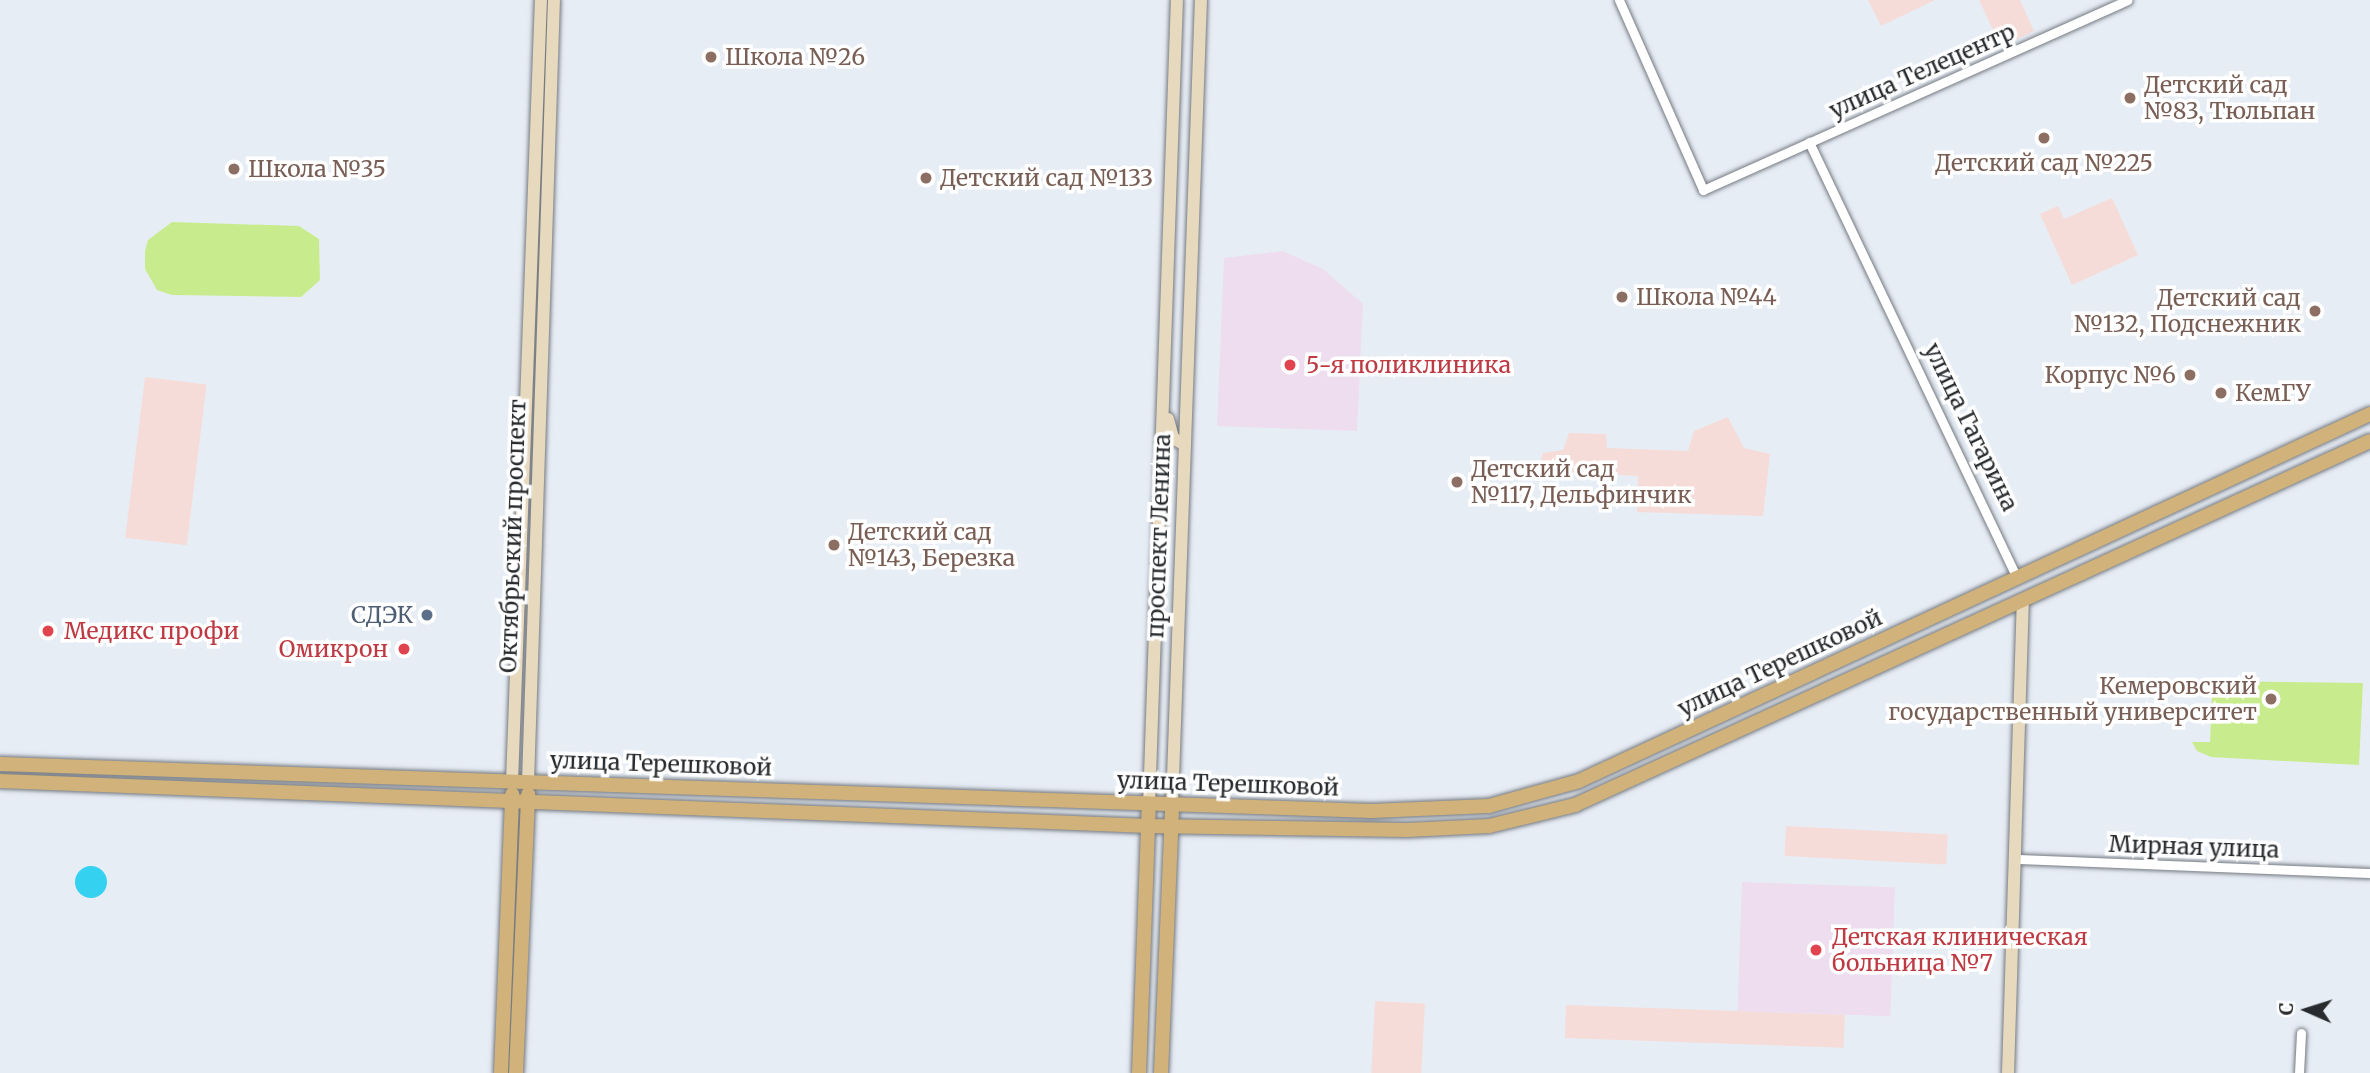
<!DOCTYPE html>
<meta charset="utf-8">
<style>
body{margin:0}
#map{position:relative;width:2370px;height:1073px;overflow:hidden;background:#e7edf5;font-family:Merriweather,serif}
div>[style]{position:absolute}
.industrial>*{inset:0;background:#f6dcd8;transform-origin:0 0}
.medical>*{inset:0;background:#edddef;transform-origin:0 0}
.green>*{inset:0;background:#c8ec8d}
.water>*{inset:0;background:#35d1f0}
.round{border-radius:50%}
.roads{filter:drop-shadow(0 0 2px #757a81) drop-shadow(0 0 2px #757a81)}
.street>*{height:9px;margin:-4.5px;padding:0 4.5px;transform-origin:4.5px;border-radius:4.5px;background:#fff}
.secondary>*{height:12px;margin:-6px;padding:0 6px;transform-origin:6px;border-radius:6px;background:#e7d9bd}
.primary>*{height:14px;margin:-7px;padding:0 7px;transform-origin:7px;border-radius:7px;background:#d0b27a}
.dots>*{width:19px;height:19px;translate:-50% -50%;box-sizing:border-box;border:4px solid #fff;border-radius:50%}
span{translate:-50% -50%;white-space:nowrap;text-align:center;line-height:1.15;-webkit-text-stroke:7px #fff;paint-order:stroke}
.education-label{font-size:23px;color:#785e54}
.left{translate:0 -50%;text-align:left}
.right{translate:-100% -50%;text-align:right}
.street-label{font-size:23px;color:#282b2e}
.health-label{font-size:23px;color:#be3a42}
.service-label{font-size:23px;color:#4e5e75}
.north{position:absolute;left:2272px;top:975px;width:70px;height:70px;-webkit-text-stroke:5px #fff;paint-order:stroke;rotate:273deg;font-size:19px;font-weight:700;line-height:28px;text-align:center;color:#282b2e}
.north::after{content:'';display:block;margin:auto;width:24px;height:32px;background:#282b2e;clip-path:polygon(50% 0,100% 100%,50% 72%,0 100%)}
</style>
<div id="map">
<div class="industrial">
<i style="clip-path:polygon(1868px 0,1935px 0,1881px 26px)"></i>
<i style="clip-path:polygon(1979px 0,2020px 0,2034px 31px,2001px 47px)"></i>
<i style="clip-path:polygon(2112px 198px,2138px 255px,2072px 285px,2040px 214px,2058px 206px,2064px 219px)"></i>
<i style="left:145px;top:377px;width:62px;height:162px;rotate:7deg"></i>
<i style="clip-path:polygon(1728px 417px,1744px 448px,1770px 454px,1763px 516px,1637px 512px,1638px 476px,1538px 471px,1543px 453px,1563px 450px,1569px 433px,1606px 434px,1607px 448px,1688px 451px,1694px 431px)"></i>
<i style="left:1786px;top:826px;width:162px;height:30px;rotate:3deg"></i>
<i style="left:1375px;top:1001px;width:50px;height:72px;rotate:3deg"></i>
<i style="left:1566px;top:1005px;width:279px;height:33px;rotate:2deg"></i>
</div>
<div class="medical">
<i style="clip-path:polygon(1283px 251px,1323px 269px,1363px 304px,1357px 431px,1217px 426px,1224px 258px)"></i>
<i style="left:1742px;top:882px;width:153px;height:129px;rotate:2deg"></i>
</div>
<div class="green">
<i style="clip-path:polygon(172px 222px,299px 226px,319px 239px,320px 280px,301px 297px,172px 295px,157px 290px,145px 269px,145px 251px,148px 240px)"></i>
<i style="clip-path:polygon(2203px 681px,2363px 683px,2359px 765px,2211px 757px,2197px 751px,2192px 742px,2210px 742px,2212px 696px,2193px 694px)"></i>
</div>
<div class="water">
<i class="round" style="left:75px;top:866px;width:32px;height:32px"></i>
</div>
<div class="roads">
<div class="street">
<i style="left:1619px;top:0;width:208px;rotate:66.1deg"></i>
<i style="left:1703px;top:190px;width:465px;rotate:-24.1deg"></i>
<i style="left:1809px;top:142px;width:484px;rotate:64.5deg"></i>
<i style="left:2017px;top:859px;width:353px;rotate:2.3deg"></i>
<i style="left:2299px;top:1073px;width:40px;rotate:-87.1deg"></i>
</div>
<div class="secondary">
<i style="left:1168px;top:419px;width:20px;rotate:75deg"></i>
<i style="left:1173px;top:438px;width:14px;rotate:30deg"></i>
<i style="left:512px;top:782px;width:783px;rotate:-87.88deg"></i>
<i style="left:528px;top:782px;width:782px;rotate:-88.1deg"></i>
<i style="left:1149px;top:804px;width:804px;rotate:-88.01deg"></i>
<i style="left:1172px;top:805px;width:806px;rotate:-87.94deg"></i>
<i style="left:2008px;top:1073px;width:473px;rotate:-88.2deg"></i>
</div>
<div class="primary">
<i style="left:0;top:764px;width:1373px;rotate:1.96deg"></i>
<i style="left:1372px;top:811px;width:117px;rotate:-2.4deg"></i>
<i style="left:1489px;top:806px;width:93px;rotate:-15.5deg"></i>
<i style="left:1579px;top:781px;width:872px;rotate:-24.89deg"></i>
<i style="left:0;top:781px;width:1149px;rotate:2.24deg"></i>
<i style="left:1148px;top:826px;width:259px;rotate:0.9deg"></i>
<i style="left:1407px;top:830px;width:82px;rotate:-2.8deg"></i>
<i style="left:1489px;top:826px;width:89px;rotate:-13.7deg"></i>
<i style="left:1575px;top:805px;width:874px;rotate:-24.6deg"></i>
<i style="left:501px;top:1073px;width:279px;rotate:-87.7deg"></i>
<i style="left:516px;top:1073px;width:279px;rotate:-87.5deg"></i>
<i style="left:1139px;top:1073px;width:269px;rotate:-87.9deg"></i>
<i style="left:1161px;top:1073px;width:268px;rotate:-87.6deg"></i>
</div>
</div>
<div class="dots">
<i style="left:711px;top:57px;background:#8d6e63"></i>
<i style="left:2130px;top:98px;background:#8d6e63"></i>
<i style="left:2044px;top:138px;background:#8d6e63"></i>
<i style="left:234px;top:169px;background:#8d6e63"></i>
<i style="left:926px;top:178px;background:#8d6e63"></i>
<i style="left:1622px;top:297px;background:#8d6e63"></i>
<i style="left:2315px;top:311px;background:#8d6e63"></i>
<i style="left:1290px;top:365px;background:#e0444e"></i>
<i style="left:2190px;top:375px;background:#8d6e63"></i>
<i style="left:2221px;top:393px;background:#8d6e63"></i>
<i style="left:1457px;top:482px;background:#8d6e63"></i>
<i style="left:834px;top:545px;background:#8d6e63"></i>
<i style="left:427px;top:615px;background:#5c6f8a"></i>
<i style="left:48px;top:631px;background:#e0444e"></i>
<i style="left:404px;top:649px;background:#e0444e"></i>
<i style="left:2271px;top:699px;background:#8d6e63"></i>
<i style="left:1816px;top:950px;background:#e0444e"></i>
</div>
<div class="education-label">
<span class="left" style="left:725px;top:57px">Школа №26</span>
<span class="left" style="left:2144px;top:98px">Детский сад<br>№83, Тюльпан</span>
<span style="left:2044px;top:163px">Детский сад №225</span>
<span class="left" style="left:248px;top:169px">Школа №35</span>
<span class="left" style="left:940px;top:178px">Детский сад №133</span>
<span class="left" style="left:1636px;top:297px">Школа №44</span>
<span class="right" style="left:2301px;top:311px">Детский сад<br>№132, Подснежник</span>
<span class="right" style="left:2176px;top:375px">Корпус №6</span>
<span class="left" style="left:2235px;top:393px">КемГУ</span>
<span class="left" style="left:1471px;top:482px">Детский сад<br>№117, Дельфинчик</span>
<span class="left" style="left:848px;top:545px">Детский сад<br>№143, Березка</span>
<span class="right" style="left:2257px;top:699px">Кемеровский<br>государственный университет</span>
</div>
<div class="street-label">
<span style="left:1922px;top:71px;rotate:-24deg">улица Телецентр</span>
<span style="left:1971px;top:427px;rotate:64deg">улица Гагарина</span>
<span style="left:513px;top:536px;rotate:-88deg">Октябрьский проспект</span>
<span style="left:1159px;top:536px;rotate:-88deg">проспект Ленина</span>
<span style="left:1780px;top:663px;rotate:-25deg">улица Терешковой</span>
<span style="left:661px;top:764px;rotate:2deg">улица Терешковой</span>
<span style="left:1228px;top:784px;rotate:2deg">улица Терешковой</span>
<span style="left:2194px;top:847px;rotate:2deg">Мирная улица</span>
</div>
<div class="health-label">
<span class="left" style="left:1306px;top:365px">5-я поликлиника</span>
<span class="left" style="left:64px;top:631px">Медикс профи</span>
<span class="right" style="left:388px;top:649px">Омикрон</span>
<span class="left" style="left:1832px;top:950px">Детская клиническая<br>больница №7</span>
</div>
<div class="service-label">
<span class="right" style="left:413px;top:615px">СДЭК</span>
</div>
<div class="north">С</div>
</div>
